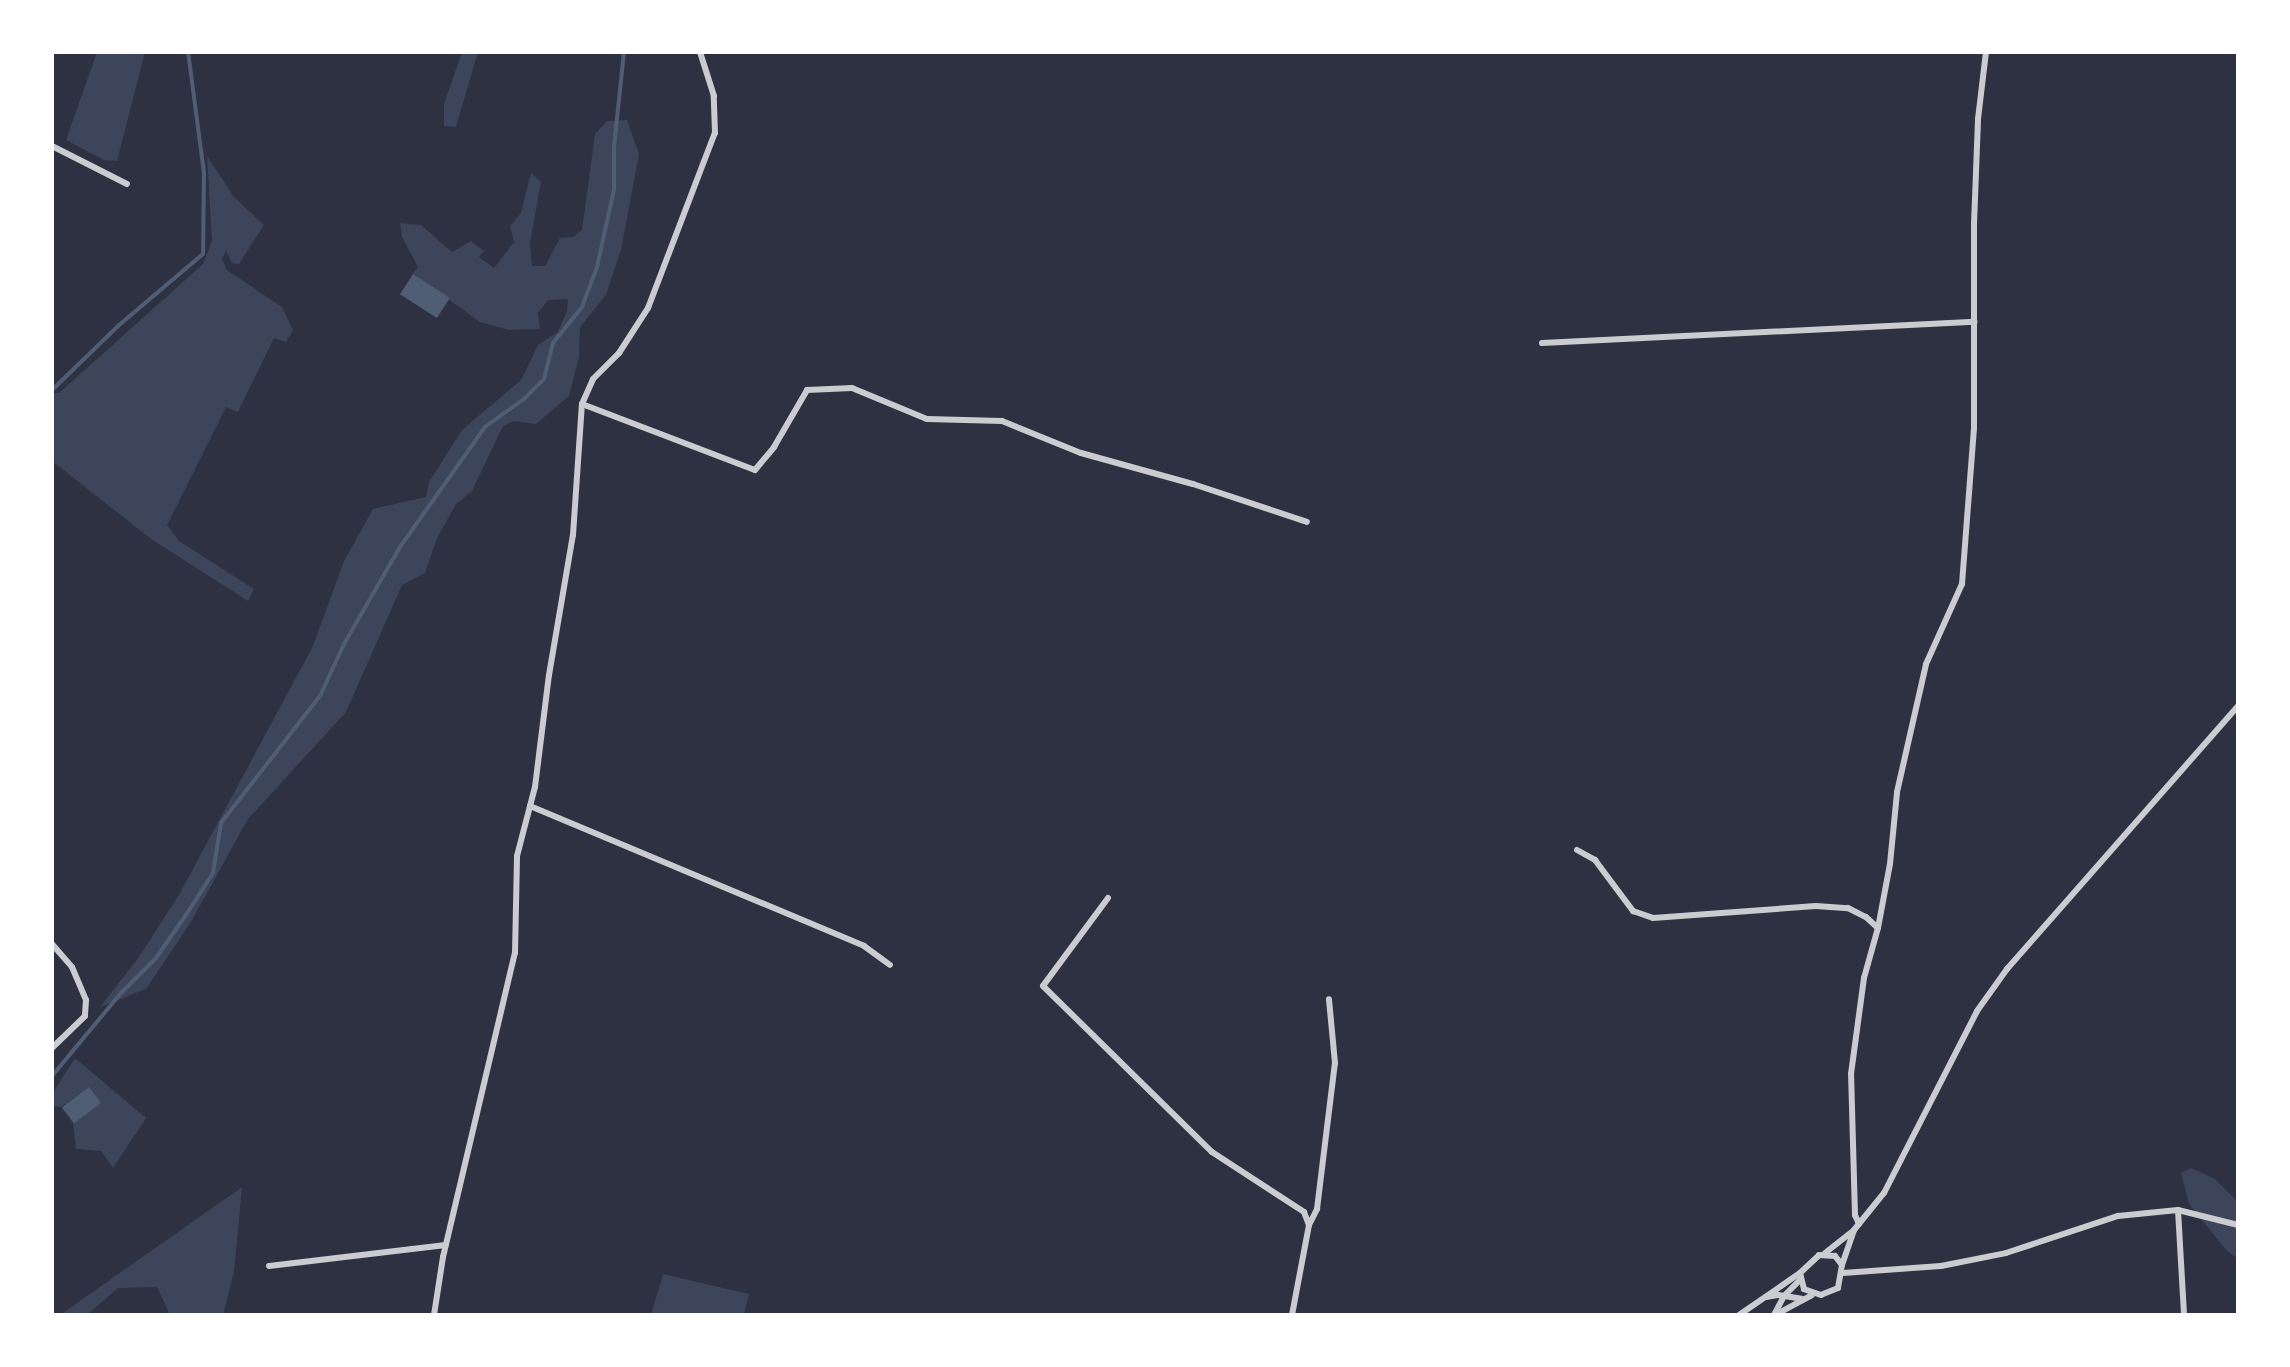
<!DOCTYPE html>
<style>
body{margin:0}
#map{position:relative;width:2290px;height:1367px;overflow:hidden;background:#2d3142;font-family:Overpass,sans-serif}
div>[style]{position:absolute}
.green>*{inset:0;background:#3c4559}
.water>*{inset:0;background:#4f5d75;transform-origin:0 0}
.stream>*{height:4px;margin:-2px;padding:0 2px;transform-origin:2px;border-radius:2px;background:#4f5d75}
.minor>*{height:6px;margin:-3px;padding:0 3px;transform-origin:3px;border-radius:3px;background:#caccd0}
span{translate:-50% -50%;white-space:nowrap;text-align:center;line-height:1.15;-webkit-text-stroke:6px #fff;paint-order:stroke}
.frame{position:absolute;inset:0;border:54px solid #fff;pointer-events:none}
</style>
<div id="map">
<div class="green">
<i style="clip-path:polygon(97px 52px,145px 52px,117px 161px,104px 160px,66px 140px)"></i>
<i style="clip-path:polygon(462px 52px,478px 52px,456px 127px,444px 126px,444px 104px)"></i>
<i style="clip-path:polygon(627px 120px,639px 154px,621px 250px,606px 295px,580px 327px,579px 357px,569px 396px,536px 424px,514px 421px,503px 426px,472px 491px,456px 504px,437px 538px,425px 573px,402px 585px,346px 712px,248px 819px,191px 922px,146px 989px,100px 1007px,139px 957px,180px 893px,313px 646px,344px 561px,373px 509px,426px 497px,429px 482px,462px 430px,521px 380px,538px 345px,558px 332px,567px 311px,568px 299px,548px 300px,538px 313px,540px 329px,509px 330px,480px 322px,413px 274px,418px 267px,402px 237px,400px 223px,421px 225px,452px 252px,471px 241px,484px 251px,479px 257px,494px 268px,514px 242px,510px 226px,521px 213px,531px 173px,541px 182px,530px 243px,532px 266px,545px 266px,560px 238px,573px 237px,582px 230px,595px 134px,607px 121px)"></i>
<i style="clip-path:polygon(207px 156px,234px 197px,264px 225px,239px 264px,232px 263px,226px 251px,222px 259px,227px 270px,282px 307px,293px 330px,286px 342px,274px 338px,238px 412px,226px 407px,167px 525px,179px 541px,254px 589px,248px 601px,151px 539px,52px 461px,52px 393px,59px 393px,203px 264px,212px 241px)"></i>
<i style="clip-path:polygon(75px 1058px,146px 1118px,113px 1168px,101px 1151px,76px 1149px,73px 1123px,100px 1103px,89px 1088px,61px 1107px,52px 1106px,52px 1094px)"></i>
<i style="clip-path:polygon(2191px 1168px,2215px 1179px,2238px 1202px,2238px 1259px,2227px 1251px,2189px 1204px,2181px 1173px)"></i>
<i style="clip-path:polygon(242px 1187px,234px 1272px,223px 1315px,170px 1315px,157px 1287px,118px 1288px,87px 1315px,60px 1315px)"></i>
<i style="clip-path:polygon(663px 1274px,749px 1294px,744px 1315px,651px 1315px)"></i>
</div>
<div class="water">
<i style="left:413px;top:274px;width:44px;height:24px;rotate:33deg"></i>
<i style="left:89px;top:1087px;width:20px;height:34px;rotate:53deg"></i>
</div>
<div class="stream">
<i style="left:52px;top:390px;width:92px;rotate:-44.1deg"></i>
<i style="left:118px;top:326px;width:111px;rotate:-40.3deg"></i>
<i style="left:203px;top:254px;width:81px;rotate:-89.3deg"></i>
<i style="left:204px;top:173px;width:122px;rotate:-97.5deg"></i>
<i style="left:52px;top:1076px;width:108px;rotate:-50.3deg"></i>
<i style="left:121px;top:993px;width:49px;rotate:-45deg"></i>
<i style="left:156px;top:958px;width:56px;rotate:-55.2deg"></i>
<i style="left:188px;top:912px;width:46px;rotate:-57.3deg"></i>
<i style="left:213px;top:873px;width:51px;rotate:-80.9deg"></i>
<i style="left:221px;top:823px;width:161px;rotate:-52.1deg"></i>
<i style="left:320px;top:696px;width:57px;rotate:-65.2deg"></i>
<i style="left:344px;top:644px;width:112px;rotate:-60deg"></i>
<i style="left:400px;top:547px;width:147px;rotate:-54.7deg"></i>
<i style="left:485px;top:427px;width:49px;rotate:-35.9deg"></i>
<i style="left:525px;top:398px;width:27px;rotate:-45deg"></i>
<i style="left:544px;top:379px;width:37px;rotate:-76deg"></i>
<i style="left:553px;top:343px;width:46px;rotate:-51.1deg"></i>
<i style="left:582px;top:307px;width:43px;rotate:-69.4deg"></i>
<i style="left:597px;top:267px;width:79px;rotate:-77.6deg"></i>
<i style="left:614px;top:190px;width:43px;rotate:-90deg"></i>
<i style="left:614px;top:147px;width:96px;rotate:-84deg"></i>
</div>
<div class="minor">
<i style="left:52px;top:146px;width:84px;rotate:26.9deg"></i>
<i style="left:1542px;top:343px;width:433px;rotate:-2.8deg"></i>
<i style="left:582px;top:404px;width:185px;rotate:20.9deg"></i>
<i style="left:755px;top:470px;width:30px;rotate:-50deg"></i>
<i style="left:774px;top:447px;width:66px;rotate:-59.9deg"></i>
<i style="left:807px;top:390px;width:45px;rotate:-2.5deg"></i>
<i style="left:852px;top:388px;width:81px;rotate:22.5deg"></i>
<i style="left:927px;top:419px;width:75px;rotate:1.5deg"></i>
<i style="left:1002px;top:421px;width:85px;rotate:22.1deg"></i>
<i style="left:1081px;top:453px;width:116px;rotate:15.5deg"></i>
<i style="left:1193px;top:484px;width:120px;rotate:18.4deg"></i>
<i style="left:530px;top:806px;width:362px;rotate:22.7deg"></i>
<i style="left:864px;top:946px;width:32px;rotate:36deg"></i>
<i style="left:1577px;top:850px;width:21px;rotate:29deg"></i>
<i style="left:1595px;top:860px;width:64px;rotate:53.3deg"></i>
<i style="left:1633px;top:911px;width:21px;rotate:19deg"></i>
<i style="left:1653px;top:918px;width:163px;rotate:-4.2deg"></i>
<i style="left:1816px;top:906px;width:32px;rotate:4deg"></i>
<i style="left:1848px;top:908px;width:20px;rotate:27deg"></i>
<i style="left:1866px;top:917px;width:16px;rotate:43deg"></i>
<i style="left:1108px;top:898px;width:109px;rotate:126.5deg"></i>
<i style="left:1043px;top:986px;width:237px;rotate:44.5deg"></i>
<i style="left:1212px;top:1152px;width:110px;rotate:33.1deg"></i>
<i style="left:1304px;top:1212px;width:14px;rotate:69deg"></i>
<i style="left:1309px;top:1225px;width:92px;rotate:100.7deg"></i>
<i style="left:52px;top:944px;width:30px;rotate:49deg"></i>
<i style="left:72px;top:967px;width:36px;rotate:67deg"></i>
<i style="left:86px;top:1000px;width:16px;rotate:94deg"></i>
<i style="left:85px;top:1016px;width:46px;rotate:135.9deg"></i>
<i style="left:2178px;top:1210px;width:105px;rotate:86.7deg"></i>
<i style="left:1859px;top:1224px;width:10px;rotate:-114deg"></i>
<i style="left:1855px;top:1215px;width:141px;rotate:-91.6deg"></i>
<i style="left:1851px;top:1074px;width:97px;rotate:-82.3deg"></i>
<i style="left:1864px;top:978px;width:52px;rotate:-74.4deg"></i>
<i style="left:1878px;top:928px;width:65px;rotate:-79.4deg"></i>
<i style="left:1890px;top:864px;width:72px;rotate:-84.4deg"></i>
<i style="left:1897px;top:792px;width:131px;rotate:-77.2deg"></i>
<i style="left:1926px;top:664px;width:88px;rotate:-65.8deg"></i>
<i style="left:1962px;top:584px;width:156px;rotate:-85.6deg"></i>
<i style="left:1974px;top:428px;width:204px;rotate:-90deg"></i>
<i style="left:1974px;top:224px;width:105px;rotate:-87.8deg"></i>
<i style="left:1978px;top:119px;width:67px;rotate:-83.2deg"></i>
<i style="left:1309px;top:1225px;width:18px;rotate:-63deg"></i>
<i style="left:1317px;top:1209px;width:147px;rotate:-83deg"></i>
<i style="left:1335px;top:1063px;width:64px;rotate:-95.4deg"></i>
<i style="left:1825px;top:1253px;width:37px;rotate:-38deg"></i>
<i style="left:1854px;top:1230px;width:48px;rotate:-51deg"></i>
<i style="left:1884px;top:1193px;width:204px;rotate:-62.9deg"></i>
<i style="left:1977px;top:1011px;width:52px;rotate:-54.5deg"></i>
<i style="left:2007px;top:969px;width:350px;rotate:-48.7deg"></i>
<i style="left:1842px;top:1265px;width:37px;rotate:-71deg"></i>
<i style="left:269px;top:1266px;width:178px;rotate:-6.8deg"></i>
<i style="left:1843px;top:1273px;width:98px;rotate:-4.1deg"></i>
<i style="left:1941px;top:1266px;width:66px;rotate:-11.3deg"></i>
<i style="left:2006px;top:1253px;width:118px;rotate:-18.3deg"></i>
<i style="left:2118px;top:1216px;width:60px;rotate:-5.7deg"></i>
<i style="left:2178px;top:1210px;width:62px;rotate:14deg"></i>
<i style="left:1766px;top:1297px;width:12px;rotate:-9deg"></i>
<i style="left:1778px;top:1295px;width:24px;rotate:9deg"></i>
<i style="left:434px;top:1315px;width:59px;rotate:-81.2deg"></i>
<i style="left:443px;top:1257px;width:312px;rotate:-76.7deg"></i>
<i style="left:515px;top:953px;width:97px;rotate:-88.8deg"></i>
<i style="left:517px;top:856px;width:71px;rotate:-75.4deg"></i>
<i style="left:535px;top:787px;width:113px;rotate:-82.9deg"></i>
<i style="left:549px;top:675px;width:142px;rotate:-80.3deg"></i>
<i style="left:573px;top:535px;width:131px;rotate:-86.1deg"></i>
<i style="left:582px;top:404px;width:27px;rotate:-66deg"></i>
<i style="left:593px;top:379px;width:37px;rotate:-45deg"></i>
<i style="left:619px;top:353px;width:54px;rotate:-57.2deg"></i>
<i style="left:648px;top:308px;width:187px;rotate:-69.1deg"></i>
<i style="left:715px;top:133px;width:37px;rotate:-92deg"></i>
<i style="left:714px;top:96px;width:46px;rotate:-107.7deg"></i>
<i style="left:1739px;top:1315px;width:74px;rotate:-34.5deg"></i>
<i style="left:1800px;top:1273px;width:26px;rotate:-43deg"></i>
<i style="left:1819px;top:1255px;width:16px;rotate:4deg"></i>
<i style="left:1835px;top:1256px;width:11px;rotate:52deg"></i>
<i style="left:1842px;top:1265px;width:23px;rotate:100deg"></i>
<i style="left:1838px;top:1288px;width:18px;rotate:158deg"></i>
<i style="left:1821px;top:1295px;width:18px;rotate:-161deg"></i>
<i style="left:1804px;top:1289px;width:16px;rotate:-104deg"></i>
<i style="left:1774px;top:1315px;width:21px;rotate:-62deg"></i>
<i style="left:1784px;top:1296px;width:23px;rotate:-45deg"></i>
<i style="left:1775px;top:1315px;width:42px;rotate:-28.4deg"></i>
</div>
<div class="frame"></div>
</div>
